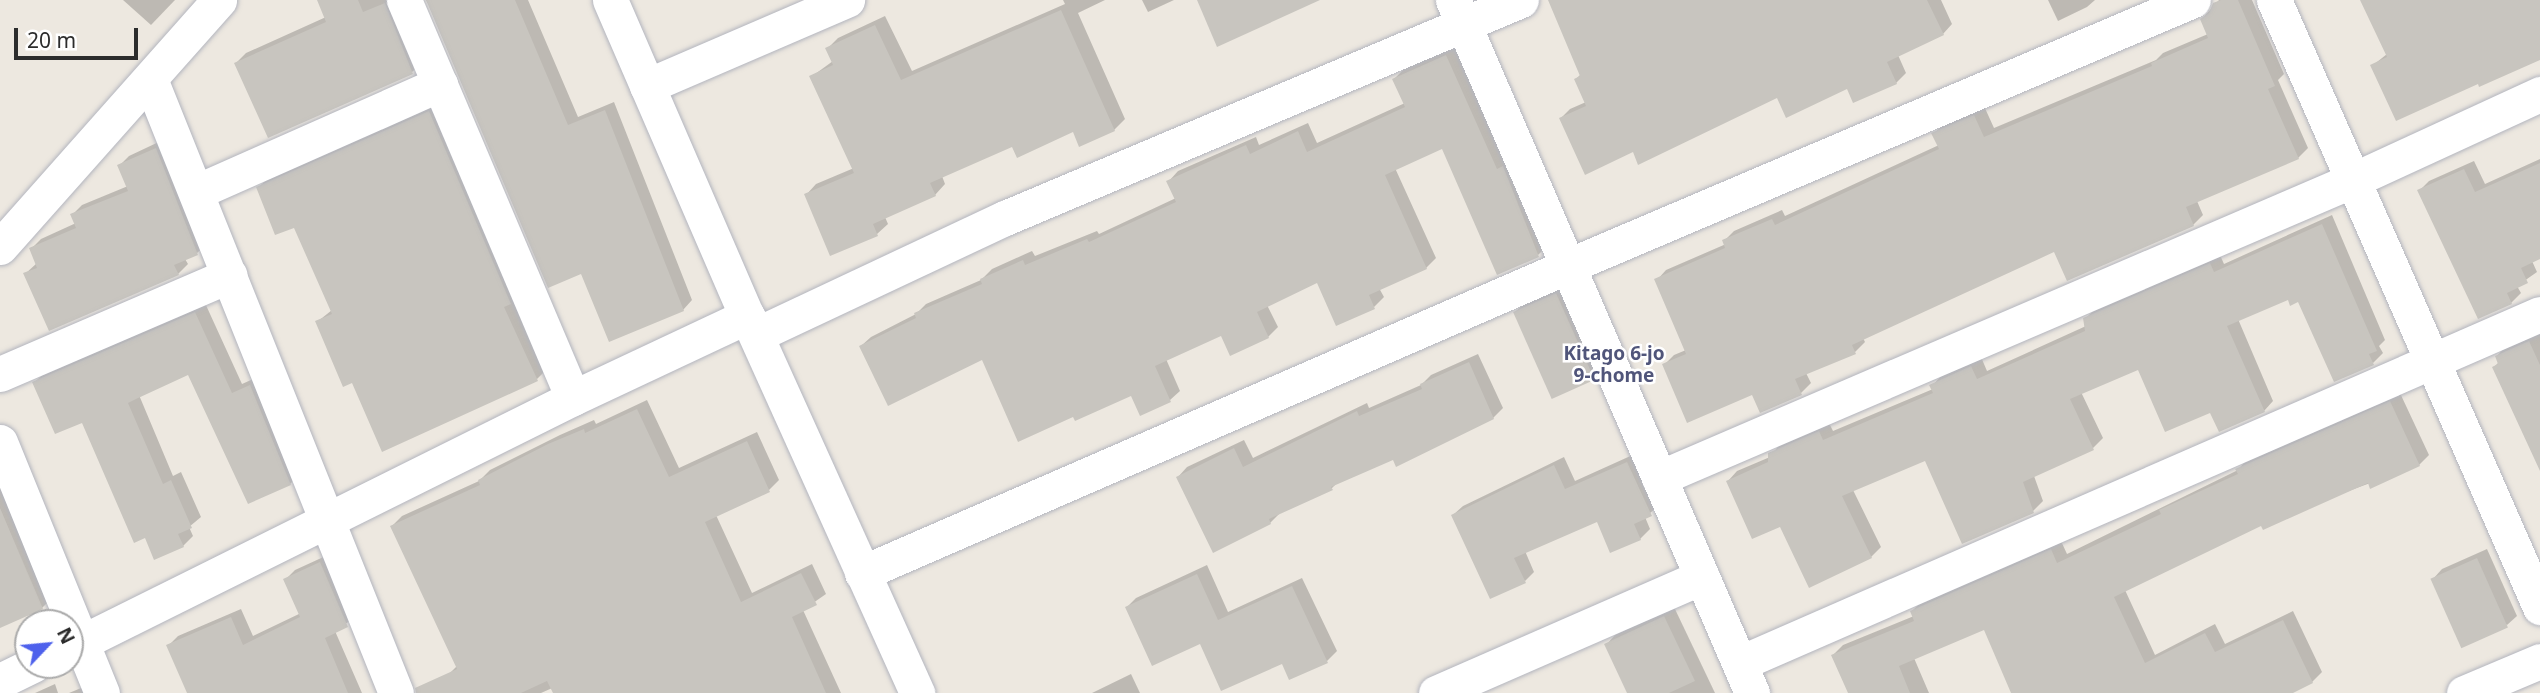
<!DOCTYPE html>
<style>
body{margin:0}
#map{position:relative;width:2540px;height:693px;overflow:hidden;background:#ede8e0;font-family:"Noto Sans",sans-serif}
div>[style]{position:absolute}
.shadow>*{inset:0;background:#0003}
.building>*{inset:0;background:#c8c5bf;transform-origin:0 0}
.roads{filter:drop-shadow(0 0 2px #b3b5be) drop-shadow(0 0 2px #b3b5be)}
.street>*{height:35px;margin:-17.5px;padding:0 17.5px;transform-origin:17.5px;border-radius:17.5px;background:#fff}
span{translate:-50% -50%;white-space:nowrap;text-align:center;line-height:1.15;-webkit-text-stroke:5px #fff;paint-order:stroke}
.neighbourhood-label{font-size:19px;color:#50557a;font-weight:700}
.north{position:absolute;left:14px;top:609px;width:70px;height:70px;box-sizing:border-box;background:#fff;border:2px solid #ababab;border-radius:50%;rotate:64deg;font-size:19px;font-weight:700;line-height:28px;text-align:center;color:#2c2c2c}
.north::after{content:'';display:block;margin:auto;width:24px;height:32px;background:#4e61ec;clip-path:polygon(50% 0,100% 100%,50% 72%,0 100%)}
.scale{position:absolute;left:14px;top:28px;width:124px;height:32px;box-sizing:border-box;border:4px solid #2c2c2c;border-top:0;padding-left:9px;font-size:21px;line-height:24px;white-space:nowrap;color:#2c2c2c;-webkit-text-stroke:5px #fff;paint-order:stroke}
</style>
<div id="map">
<div class="shadow">
<i style="clip-path:polygon(123px 0,175px 0,151px 25px)"></i>
<i style="clip-path:polygon(319px 0,397px 0,422px 63px,412px 72px,269px 136px,236px 63px,246px 53px,326px 17px)"></i>
<i style="clip-path:polygon(426px 0,528px 0,578px 117px,614px 102px,692px 300px,683px 310px,582px 271px)"></i>
<i style="clip-path:polygon(1063px 0,1105px 0,1078px 13px,1125px 119px,1114px 130px,1074px 130px,1013px 145px,942px 176px,945px 184px,935px 195px,885px 217px,888px 224px,877px 234px,831px 254px,806px 195px,816px 184px,854px 168px,811px 77px,833px 61px,827px 49px,838px 38px,885px 16px,912px 71px,1065px 4px)"></i>
<i style="clip-path:polygon(1142px 0,1174px 0,1148px 12px)"></i>
<i style="clip-path:polygon(1553px 0,1941px 0,1952px 24px,1943px 34px,1898px 55px,1906px 73px,1896px 83px,1778px 96px,1634px 150px,1561px 118px,1570px 109px,1586px 102px,1576px 79px,1581px 74px)"></i>
<i style="clip-path:polygon(2048px 0,2095px 0,2087px 7px,2058px 21px)"></i>
<i style="clip-path:polygon(2219px 0,2252px 0,2284px 74px,2278px 80px,2308px 148px,2298px 158px,2197px 201px,2203px 215px,2193px 225px,2068px 279px,2055px 249px,1863px 338px,1865px 342px,1855px 352px,1806px 373px,1811px 383px,1801px 393px,1761px 410px,1753px 392px,1665px 364px,1674px 355px,1686px 350px,1657px 280px,1666px 270px,1726px 244px,1724px 241px,1734px 231px,1782px 210px,1785px 216px,1939px 145px,1934px 134px,1943px 124px,1984px 106px,1994px 128px,2156px 60px,2163px 53px,2208px 34px,2202px 19px)"></i>
<i style="clip-path:polygon(2362px 0,2540px 0,2540px 44px,2478px 81px,2372px 66px,2387px 54px)"></i>
<i style="clip-path:polygon(1456px 46px,1548px 245px,1538px 255px,1443px 147px,1395px 168px,1436px 258px,1426px 268px,1379px 288px,1384px 297px,1374px 307px,1317px 280px,1267px 305px,1278px 327px,1268px 337px,1222px 334px,1166px 359px,1180px 391px,1170px 400px,1141px 413px,1132px 393px,1074px 415px,983px 357px,861px 346px,871px 337px,916px 314px,926px 304px,981px 280px,992px 269px,1032px 251px,1035px 256px,1097px 231px,1099px 234px,1176px 198px,1169px 181px,1178px 171px,1256px 137px,1259px 145px,1308px 123px,1317px 143px,1405px 103px,1394px 79px,1404px 69px)"></i>
<i style="clip-path:polygon(439px 102px,547px 369px,537px 379px,352px 381px,317px 322px,332px 310px,295px 226px,258px 188px,268px 178px)"></i>
<i style="clip-path:polygon(165px 139px,207px 244px,197px 253px,185px 259px,188px 264px,178px 274px,25px 274px,37px 263px,31px 249px,41px 239px,76px 223px,72px 215px,82px 205px,128px 186px,119px 166px,129px 156px)"></i>
<i style="clip-path:polygon(2540px 159px,2540px 257px,2532px 261px,2537px 272px,2517px 286px,2521px 293px,2511px 303px,2419px 191px,2429px 181px,2474px 161px,2485px 184px)"></i>
<i style="clip-path:polygon(2332px 215px,2385px 340px,2379px 346px,2383px 353px,2373px 363px,2298px 300px,2289px 297px,2238px 319px,2273px 401px,2264px 411px,2211px 410px,2139px 367px,2081px 392px,2103px 438px,2093px 448px,2034px 476px,2043px 501px,2033px 511px,1963px 542px,1926px 459px,1853px 490px,1881px 547px,1871px 557px,1781px 524px,1728px 481px,1737px 471px,1770px 457px,1780px 444px,1829px 423px,1833px 431px,1933px 389px,1932px 386px,1941px 376px,1981px 357px,1987px 371px,2086px 326px,2085px 319px,2095px 309px,2220px 255px,2224px 264px)"></i>
<i style="clip-path:polygon(1566px 285px,1604px 369px,1594px 379px,1515px 312px,1525px 303px)"></i>
<i style="clip-path:polygon(205px 303px,242px 384px,260px 376px,300px 474px,290px 484px,188px 373px,139px 395px,173px 476px,181px 472px,201px 517px,189px 527px,193px 536px,183px 546px,146px 536px,83px 421px,35px 382px,44px 373px)"></i>
<i style="clip-path:polygon(2539px 332px,2540px 335px,2540px 414px,2494px 367px,2499px 362px,2497px 356px,2506px 346px)"></i>
<i style="clip-path:polygon(1478px 354px,1503px 408px,1493px 418px,1338px 482px,1332px 488px,1280px 513px,1270px 523px,1178px 477px,1187px 467px,1244px 440px,1253px 458px,1367px 403px,1369px 408px,1421px 385px,1431px 375px)"></i>
<i style="clip-path:polygon(2400px 393px,2429px 455px,2419px 465px,2262px 523px,2125px 590px,2155px 655px,2215px 624px,2225px 644px,2293px 611px,2322px 672px,2312px 682px,2289px 693px,2013px 693px,1985px 628px,1914px 658px,1929px 693px,1850px 693px,1833px 655px,1843px 645px,1914px 616px,1912px 611px,1921px 602px,2061px 541px,2067px 554px,2238px 470px,2247px 459px)"></i>
<i style="clip-path:polygon(647px 400px,679px 468px,757px 432px,779px 480px,769px 490px,716px 515px,752px 593px,812px 564px,826px 594px,803px 610px,841px 693px,603px 693px,593px 670px,541px 693px,458px 693px,449px 674px,457px 666px,392px 526px,402px 516px,479px 481px,490px 470px,560px 435px,594px 420px,596px 424px)"></i>
<i style="clip-path:polygon(1637px 453px,1660px 505px,1645px 517px,1650px 529px,1640px 539px,1597px 519px,1525px 551px,1534px 572px,1525px 581px,1453px 515px,1463px 506px,1564px 457px,1575px 481px)"></i>
<i style="clip-path:polygon(0 477px,52px 598px,42px 608px,0 626px)"></i>
<i style="clip-path:polygon(2487px 549px,2517px 616px,2507px 625px,2433px 579px,2442px 569px)"></i>
<i style="clip-path:polygon(330px 554px,357px 616px,335px 631px,362px 693px,188px 693px,168px 646px,178px 636px,241px 609px,253px 636px,301px 613px,285px 580px,295px 570px)"></i>
<i style="clip-path:polygon(1207px 565px,1228px 612px,1302px 578px,1337px 651px,1327px 661px,1283px 662px,1201px 642px,1127px 607px,1136px 598px)"></i>
<i style="clip-path:polygon(1674px 607px,1715px 693px,1629px 693px,1606px 645px,1615px 635px)"></i>
<i style="clip-path:polygon(1131px 674px,1140px 693px,1092px 693px)"></i>
<i style="clip-path:polygon(55px 684px,58px 693px,35px 693px)"></i>
<i style="clip-path:polygon(86px 686px,89px 693px,69px 693px)"></i>
</div>
<div class="building">
<i style="clip-path:polygon(317px 0,358px 0,363px 12px,385px 3px,413px 74px,268px 138px,234px 63px,326px 22px)"></i>
<i style="clip-path:polygon(426px 0,515px 0,568px 125px,605px 110px,684px 311px,609px 342px,581px 274px,548px 288px)"></i>
<i style="clip-path:polygon(1197px 0,1320px 0,1217px 47px)"></i>
<i style="clip-path:polygon(1548px 0,1927px 0,1944px 35px,1887px 62px,1897px 84px,1853px 103px,1847px 89px,1786px 118px,1777px 98px,1638px 165px,1633px 152px,1585px 175px,1559px 118px,1586px 106px,1574px 79px,1580px 76px)"></i>
<i style="clip-path:polygon(2221px 0,2238px 0,2275px 86px,2268px 89px,2299px 159px,2186px 207px,2194px 226px,2067px 281px,2054px 252px,1852px 345px,1856px 354px,1795px 379px,1802px 395px,1760px 413px,1752px 395px,1687px 423px,1662px 364px,1686px 354px,1654px 279px,1725px 248px,1722px 240px,1772px 219px,1775px 225px,1939px 149px,1931px 133px,1974px 115px,1984px 137px,2152px 66px,2151px 63px,2208px 38px,2200px 19px,2209px 13px,2213px 3px)"></i>
<i style="clip-path:polygon(2360px 0,2540px 0,2540px 60px,2479px 87px,2478px 84px,2396px 121px,2370px 65px,2387px 57px)"></i>
<i style="clip-path:polygon(1061px 10px,1115px 131px,1079px 147px,1073px 132px,1017px 158px,1012px 147px,930px 183px,936px 196px,873px 224px,878px 236px,830px 256px,804px 194px,854px 173px,809px 76px,833px 65px,825px 48px,875px 25px,901px 80px)"></i>
<i style="clip-path:polygon(1446px 55px,1497px 169px,1503px 166px,1539px 257px,1497px 275px,1442px 149px,1385px 175px,1427px 269px,1369px 295px,1375px 309px,1336px 326px,1317px 283px,1257px 312px,1269px 338px,1230px 356px,1221px 336px,1155px 366px,1171px 402px,1140px 416px,1131px 396px,1075px 421px,1073px 417px,1018px 442px,982px 360px,888px 406px,859px 346px,916px 318px,914px 313px,982px 284px,980px 279px,1023px 260px,1025px 265px,1087px 239px,1089px 242px,1176px 202px,1166px 181px,1246px 145px,1250px 154px,1298px 131px,1307px 152px,1405px 107px,1392px 79px)"></i>
<i style="clip-path:polygon(429px 111px,511px 304px,504px 307px,538px 381px,382px 452px,352px 383px,343px 387px,315px 321px,332px 314px,294px 228px,275px 235px,256px 187px)"></i>
<i style="clip-path:polygon(156px 148px,198px 255px,174px 265px,179px 275px,49px 331px,23px 273px,37px 268px,29px 248px,76px 228px,70px 214px,128px 191px,117px 165px)"></i>
<i style="clip-path:polygon(2540px 163px,2540px 259px,2521px 268px,2528px 283px,2507px 293px,2512px 304px,2478px 319px,2417px 190px,2464px 169px,2475px 192px)"></i>
<i style="clip-path:polygon(2322px 224px,2377px 351px,2369px 354px,2374px 365px,2334px 382px,2298px 302px,2290px 306px,2288px 300px,2227px 326px,2265px 412px,2219px 432px,2210px 413px,2165px 432px,2138px 370px,2070px 399px,2094px 450px,2023px 482px,2034px 513px,1962px 544px,1925px 461px,1842px 496px,1872px 558px,1809px 588px,1780px 527px,1752px 539px,1726px 481px,1768px 462px,1768px 453px,1819px 431px,1823px 440px,1933px 393px,1929px 385px,1971px 366px,1977px 379px,2085px 331px,2083px 318px,2210px 263px,2214px 272px)"></i>
<i style="left:1556px;top:293px;width:95px;height:47px;rotate:66deg"></i>
<i style="clip-path:polygon(195px 312px,232px 393px,250px 385px,291px 485px,248px 504px,188px 375px,136px 399px,128px 403px,163px 484px,171px 480px,192px 528px,178px 534px,184px 547px,154px 560px,145px 538px,134px 543px,82px 423px,55px 434px,32px 382px)"></i>
<i style="clip-path:polygon(2529px 341px,2540px 365px,2540px 471px,2492px 367px,2498px 364px,2495px 356px)"></i>
<i style="clip-path:polygon(1469px 362px,1494px 419px,1396px 467px,1393px 460px,1331px 487px,1333px 490px,1269px 519px,1271px 524px,1213px 553px,1176px 477px,1234px 448px,1243px 467px,1357px 411px,1359px 416px,1422px 389px,1420px 384px)"></i>
<i style="clip-path:polygon(2390px 401px,2420px 466px,2370px 489px,2368px 483px,2263px 530px,2261px 526px,2114px 597px,2145px 663px,2205px 633px,2215px 652px,2283px 620px,2313px 683px,2293px 693px,2011px 693px,1984px 630px,1899px 666px,1910px 693px,1848px 693px,1831px 655px,1914px 621px,1910px 611px,2051px 549px,2057px 563px,2161px 514px,2159px 510px,2238px 474px,2235px 469px)"></i>
<i style="clip-path:polygon(637px 409px,669px 477px,747px 441px,770px 492px,705px 522px,741px 602px,801px 573px,817px 605px,792px 617px,826px 693px,553px 693px,547px 681px,521px 693px,416px 693px,415px 688px,457px 669px,390px 526px,480px 485px,478px 480px,548px 444px,584px 429px,585px 433px)"></i>
<i style="clip-path:polygon(1627px 462px,1652px 516px,1634px 524px,1641px 540px,1610px 553px,1597px 522px,1514px 558px,1526px 583px,1490px 599px,1451px 515px,1554px 465px,1565px 489px)"></i>
<i style="clip-path:polygon(0 508px,43px 609px,0 628px)"></i>
<i style="left:2477px;top:558px;width:76px;height:51px;rotate:66deg"></i>
<i style="clip-path:polygon(320px 562px,348px 627px,325px 638px,348px 693px,187px 693px,166px 645px,231px 617px,243px 645px,300px 617px,283px 579px)"></i>
<i style="clip-path:polygon(1197px 574px,1218px 620px,1292px 586px,1328px 663px,1289px 680px,1282px 664px,1221px 691px,1200px 644px,1152px 666px,1125px 607px)"></i>
<i style="clip-path:polygon(1664px 616px,1695px 681px,1669px 693px,1627px 693px,1604px 644px)"></i>
</div>
<div class="roads">
<div class="street">
<i style="left:404px;top:0;width:432px;rotate:67deg"></i>
<i style="left:610px;top:0;width:344px;rotate:66.6deg"></i>
<i style="left:747px;top:316px;width:21px;rotate:59deg"></i>
<i style="left:758px;top:334px;width:273px;rotate:-25.2deg"></i>
<i style="left:1005px;top:218px;width:560px;rotate:-22.9deg"></i>
<i style="left:1453px;top:0;width:755px;rotate:66.66deg"></i>
<i style="left:2274px;top:0;width:663px;rotate:66.34deg"></i>
<i style="left:150px;top:79px;width:661px;rotate:68.17deg"></i>
<i style="left:647px;top:86px;width:218px;rotate:-23.3deg"></i>
<i style="left:196px;top:192px;width:267px;rotate:-23.9deg"></i>
<i style="left:0;top:247px;width:330px;rotate:-48.4deg"></i>
<i style="left:0;top:374px;width:250px;rotate:-23.3deg"></i>
<i style="left:0;top:442px;width:271px;rotate:67.9deg"></i>
<i style="left:1659px;top:478px;width:755px;rotate:-23.24deg"></i>
<i style="left:2353px;top:180px;width:206px;rotate:-24.7deg"></i>
<i style="left:862px;top:573px;width:770px;rotate:-23.5deg"></i>
<i style="left:1568px;top:266px;width:679px;rotate:-23.05deg"></i>
<i style="left:70px;top:648px;width:562px;rotate:-26.43deg"></i>
<i style="left:573px;top:398px;width:192px;rotate:-25.2deg"></i>
<i style="left:747px;top:316px;width:414px;rotate:65.7deg"></i>
<i style="left:1740px;top:663px;width:873px;rotate:-23.57deg"></i>
<i style="left:0;top:681px;width:37px;rotate:-26deg"></i>
<i style="left:1436px;top:693px;width:290px;rotate:-23.6deg"></i>
<i style="left:2464px;top:693px;width:82px;rotate:-22.8deg"></i>
</div>
</div>
<div class="neighbourhood-label">
<span style="left:1614px;top:365px">Kitago 6-jo<br>9-chome</span>
</div>
<div class="north">N</div>
<div class="scale">20 m</div>
</div>
